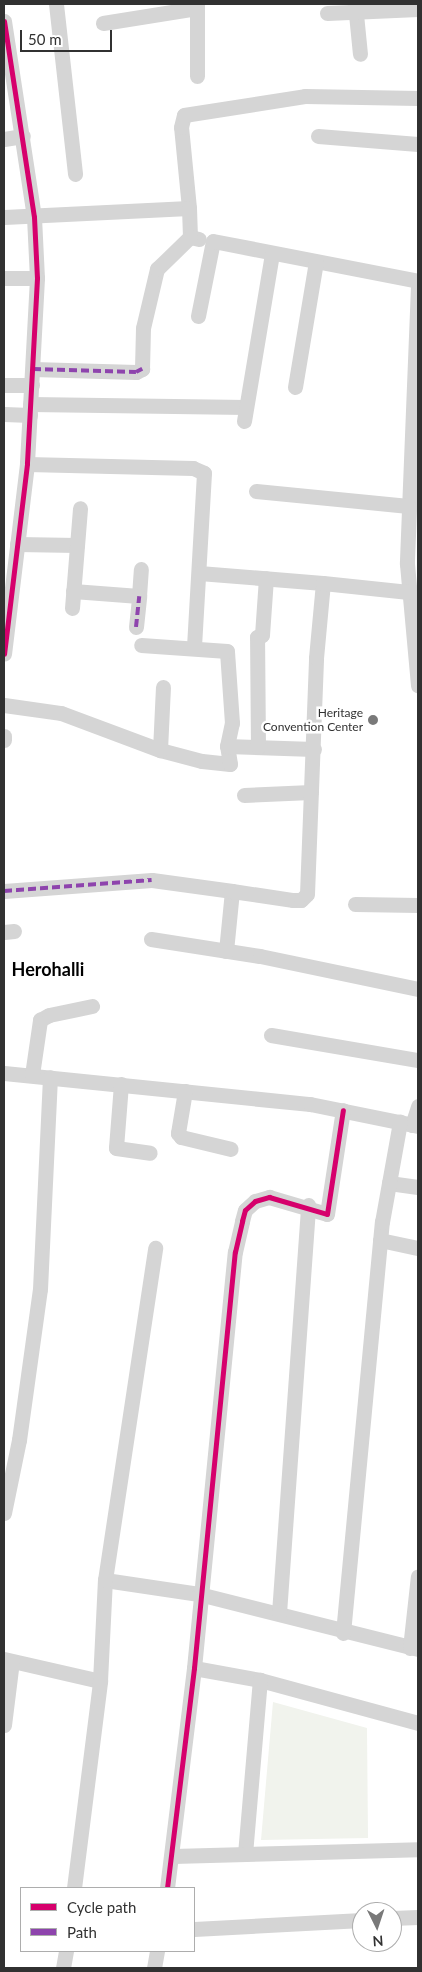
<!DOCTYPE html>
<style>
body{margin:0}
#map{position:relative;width:422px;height:1972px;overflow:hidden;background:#fff;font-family:Lato,sans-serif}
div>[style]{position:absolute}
.green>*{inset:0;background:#f1f3ed}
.minor>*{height:15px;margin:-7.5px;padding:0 7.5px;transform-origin:7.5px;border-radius:7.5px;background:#d5d5d5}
.quiet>*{height:4px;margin-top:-2px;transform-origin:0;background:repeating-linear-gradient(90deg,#8e44ad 0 8px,transparent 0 12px)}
.cycleway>*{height:5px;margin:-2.5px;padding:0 2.5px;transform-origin:2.5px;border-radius:2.5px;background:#d6006c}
.dots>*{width:14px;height:14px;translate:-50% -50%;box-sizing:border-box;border:2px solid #fff;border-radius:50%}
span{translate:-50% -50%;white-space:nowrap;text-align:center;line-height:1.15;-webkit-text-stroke:5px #fff;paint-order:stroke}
.poi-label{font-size:12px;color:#313131}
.right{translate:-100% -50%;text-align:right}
.district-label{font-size:18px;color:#000;font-weight:700}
.frame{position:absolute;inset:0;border:5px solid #313131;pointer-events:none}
.legend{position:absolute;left:20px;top:1887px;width:175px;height:65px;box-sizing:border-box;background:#fff;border:1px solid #adadad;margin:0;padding:6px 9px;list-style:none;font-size:15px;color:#313131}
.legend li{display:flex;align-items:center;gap:10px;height:25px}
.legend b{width:25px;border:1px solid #adadad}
.north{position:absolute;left:352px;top:1902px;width:50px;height:50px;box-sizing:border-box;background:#fff;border:1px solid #adadad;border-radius:50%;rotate:176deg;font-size:14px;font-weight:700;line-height:20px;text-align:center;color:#313131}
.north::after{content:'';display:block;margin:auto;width:18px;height:22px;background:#797979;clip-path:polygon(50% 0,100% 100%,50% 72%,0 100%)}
.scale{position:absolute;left:20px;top:30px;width:92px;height:22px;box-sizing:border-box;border:2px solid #313131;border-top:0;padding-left:6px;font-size:15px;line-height:18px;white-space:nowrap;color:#313131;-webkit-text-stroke:4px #fff;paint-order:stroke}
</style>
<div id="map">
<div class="green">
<i style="clip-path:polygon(273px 1702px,367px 1728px,368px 1838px,261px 1840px)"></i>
</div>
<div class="minor">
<i style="left:56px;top:4px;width:171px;rotate:83.6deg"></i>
<i style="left:355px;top:4px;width:50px;rotate:84.3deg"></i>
<i style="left:327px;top:13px;width:91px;rotate:-2.5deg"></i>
<i style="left:4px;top:21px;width:198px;rotate:81.3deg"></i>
<i style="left:34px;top:217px;width:61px;rotate:87.2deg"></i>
<i style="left:37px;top:278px;width:186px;rotate:93.1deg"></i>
<i style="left:27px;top:464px;width:191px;rotate:96.9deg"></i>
<i style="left:103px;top:23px;width:95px;rotate:-9.1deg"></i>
<i style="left:197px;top:76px;width:72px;rotate:-90deg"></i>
<i style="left:318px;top:136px;width:100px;rotate:4.6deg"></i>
<i style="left:4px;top:139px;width:19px;rotate:-9deg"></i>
<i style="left:189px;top:208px;width:81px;rotate:-95.6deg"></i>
<i style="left:181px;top:127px;width:12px;rotate:-76deg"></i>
<i style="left:184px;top:115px;width:122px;rotate:-8.9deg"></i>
<i style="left:305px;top:96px;width:113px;rotate:1deg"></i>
<i style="left:4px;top:217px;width:185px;rotate:-2.8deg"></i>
<i style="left:189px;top:208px;width:29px;rotate:88deg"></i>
<i style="left:190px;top:237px;width:9px;rotate:13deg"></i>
<i style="left:4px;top:278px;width:33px"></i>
<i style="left:418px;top:286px;width:278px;rotate:92.3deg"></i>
<i style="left:407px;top:564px;width:122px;rotate:84.8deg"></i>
<i style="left:198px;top:316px;width:76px;rotate:-78.7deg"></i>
<i style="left:213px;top:241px;width:209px;rotate:11deg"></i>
<i style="left:33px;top:369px;width:103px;rotate:1.7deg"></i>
<i style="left:136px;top:372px;width:7px;rotate:-27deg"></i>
<i style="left:142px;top:369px;width:41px;rotate:-88.6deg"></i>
<i style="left:143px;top:328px;width:61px;rotate:-76.7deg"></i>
<i style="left:157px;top:269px;width:46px;rotate:-44.1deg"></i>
<i style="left:4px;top:385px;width:28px"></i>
<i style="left:295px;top:387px;width:127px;rotate:-80.5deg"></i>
<i style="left:30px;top:404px;width:216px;rotate:0.8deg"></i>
<i style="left:4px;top:414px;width:26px;rotate:2deg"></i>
<i style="left:244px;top:421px;width:170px;rotate:-80.5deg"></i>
<i style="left:27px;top:464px;width:166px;rotate:1.4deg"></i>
<i style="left:193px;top:468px;width:12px;rotate:24deg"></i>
<i style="left:204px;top:473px;width:174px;rotate:93.3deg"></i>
<i style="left:256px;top:491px;width:153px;rotate:5.6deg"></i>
<i style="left:17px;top:544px;width:60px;rotate:1deg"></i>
<i style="left:199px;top:573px;width:124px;rotate:4.6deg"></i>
<i style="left:73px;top:591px;width:66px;rotate:4.3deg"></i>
<i style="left:139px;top:596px;width:27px;rotate:-86deg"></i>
<i style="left:72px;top:608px;width:100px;rotate:-85.4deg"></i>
<i style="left:136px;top:627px;width:31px;rotate:-84deg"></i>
<i style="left:4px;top:705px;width:58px;rotate:8deg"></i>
<i style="left:61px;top:713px;width:106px;rotate:20.5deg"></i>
<i style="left:160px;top:750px;width:43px;rotate:14.7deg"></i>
<i style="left:202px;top:761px;width:28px;rotate:6deg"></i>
<i style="left:230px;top:764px;width:18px;rotate:-99deg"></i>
<i style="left:227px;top:746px;width:24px;rotate:-78deg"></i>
<i style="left:232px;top:723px;width:72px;rotate:-94deg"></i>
<i style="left:227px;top:651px;width:86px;rotate:-176deg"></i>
<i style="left:4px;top:736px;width:4px;rotate:90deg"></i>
<i style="left:227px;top:746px;width:87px;rotate:2deg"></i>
<i style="left:258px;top:747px;width:110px;rotate:-90.5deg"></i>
<i style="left:257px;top:637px;width:5px;rotate:-22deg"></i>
<i style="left:262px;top:635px;width:57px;rotate:-86deg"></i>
<i style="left:160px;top:750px;width:63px;rotate:-87.3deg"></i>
<i style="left:244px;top:795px;width:67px;rotate:-2.6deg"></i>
<i style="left:4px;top:891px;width:148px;rotate:-4.3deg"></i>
<i style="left:152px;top:880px;width:81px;rotate:7.8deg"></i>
<i style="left:355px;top:904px;width:63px;rotate:0.9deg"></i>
<i style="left:4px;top:932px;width:10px;rotate:-6deg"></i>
<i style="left:151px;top:939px;width:110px;rotate:8.9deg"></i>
<i style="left:260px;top:956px;width:161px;rotate:11.8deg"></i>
<i style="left:226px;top:951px;width:60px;rotate:-84.3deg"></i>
<i style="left:232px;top:891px;width:62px;rotate:8.4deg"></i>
<i style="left:293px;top:900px;width:8px"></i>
<i style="left:301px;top:900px;width:8px;rotate:-45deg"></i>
<i style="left:307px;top:894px;width:236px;rotate:-87.8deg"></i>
<i style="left:316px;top:658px;width:75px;rotate:-84.7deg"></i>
<i style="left:323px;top:583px;width:86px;rotate:6deg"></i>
<i style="left:271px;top:1035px;width:149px;rotate:9.7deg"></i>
<i style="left:4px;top:1073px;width:308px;rotate:5.8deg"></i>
<i style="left:310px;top:1104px;width:110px;rotate:11.5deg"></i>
<i style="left:32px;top:1075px;width:56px;rotate:-81.7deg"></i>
<i style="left:40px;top:1020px;width:10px;rotate:-29deg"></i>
<i style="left:49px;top:1015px;width:44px;rotate:-11.8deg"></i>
<i style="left:121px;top:1084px;width:64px;rotate:94.5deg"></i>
<i style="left:116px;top:1148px;width:34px;rotate:8deg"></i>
<i style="left:185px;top:1091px;width:43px;rotate:99.5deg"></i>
<i style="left:178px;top:1133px;width:5px;rotate:53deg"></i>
<i style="left:181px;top:1137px;width:51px;rotate:13.5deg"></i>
<i style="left:412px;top:1125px;width:20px;rotate:-72deg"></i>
<i style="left:389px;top:1183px;width:29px;rotate:8deg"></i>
<i style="left:380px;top:1240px;width:39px;rotate:12deg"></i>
<i style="left:4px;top:1513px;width:75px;rotate:-78.4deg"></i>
<i style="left:19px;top:1440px;width:152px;rotate:-82.1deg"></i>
<i style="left:40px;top:1289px;width:212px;rotate:-87.3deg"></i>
<i style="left:105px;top:1580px;width:95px;rotate:8.5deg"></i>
<i style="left:199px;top:1594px;width:226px;rotate:14.1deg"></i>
<i style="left:279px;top:1613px;width:409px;rotate:-85.9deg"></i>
<i style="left:343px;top:1633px;width:413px;rotate:-84.6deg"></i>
<i style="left:382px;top:1222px;width:102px;rotate:-79.8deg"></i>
<i style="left:410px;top:1648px;width:72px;rotate:-83.7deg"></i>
<i style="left:4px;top:1659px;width:98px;rotate:12.9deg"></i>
<i style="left:194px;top:1668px;width:67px;rotate:10.3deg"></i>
<i style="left:260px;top:1680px;width:164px;rotate:15.2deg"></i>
<i style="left:4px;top:1725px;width:64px;rotate:-82.9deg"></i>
<i style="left:245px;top:1854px;width:175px;rotate:-85.1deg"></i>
<i style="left:173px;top:1856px;width:245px;rotate:-1.6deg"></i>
<i style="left:74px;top:1888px;width:209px;rotate:-82.8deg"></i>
<i style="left:100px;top:1681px;width:101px;rotate:-87.2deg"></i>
<i style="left:105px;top:1580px;width:336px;rotate:-81.4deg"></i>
<i style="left:167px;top:1888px;width:222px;rotate:-83deg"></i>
<i style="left:194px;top:1668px;width:418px;rotate:-84.4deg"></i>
<i style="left:235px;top:1252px;width:32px;rotate:-77deg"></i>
<i style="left:242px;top:1221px;width:11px;rotate:-75deg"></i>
<i style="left:245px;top:1210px;width:13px;rotate:-42deg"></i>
<i style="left:255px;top:1201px;width:15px;rotate:-16deg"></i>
<i style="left:269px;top:1197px;width:60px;rotate:16.3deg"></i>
<i style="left:327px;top:1214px;width:105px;rotate:-81.3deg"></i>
<i style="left:392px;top:1918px;width:26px;rotate:-2deg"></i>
<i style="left:194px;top:1929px;width:168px;rotate:-3.1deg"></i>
<i style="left:63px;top:1968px;width:17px;rotate:-80deg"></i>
<i style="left:154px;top:1968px;width:17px;rotate:-80deg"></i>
</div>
<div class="quiet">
<i style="left:33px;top:369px;width:103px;rotate:1.7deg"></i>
<i style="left:136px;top:372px;width:7px;rotate:-27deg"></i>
<i style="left:136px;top:627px;width:31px;rotate:-84deg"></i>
<i style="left:4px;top:891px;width:148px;rotate:-4.3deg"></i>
</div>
<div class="cycleway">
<i style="left:4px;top:21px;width:198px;rotate:81.3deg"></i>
<i style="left:34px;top:217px;width:61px;rotate:87.2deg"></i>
<i style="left:37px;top:278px;width:186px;rotate:93.1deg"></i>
<i style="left:27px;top:464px;width:191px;rotate:96.9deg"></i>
<i style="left:167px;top:1888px;width:222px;rotate:-83deg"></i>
<i style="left:194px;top:1668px;width:418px;rotate:-84.4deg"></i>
<i style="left:235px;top:1252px;width:32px;rotate:-77deg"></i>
<i style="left:242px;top:1221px;width:11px;rotate:-75deg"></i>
<i style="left:245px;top:1210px;width:13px;rotate:-42deg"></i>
<i style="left:255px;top:1201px;width:15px;rotate:-16deg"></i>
<i style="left:269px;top:1197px;width:60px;rotate:16.3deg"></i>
<i style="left:327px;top:1214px;width:105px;rotate:-81.3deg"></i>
</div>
<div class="dots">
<i style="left:373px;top:720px;background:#797979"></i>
</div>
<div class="poi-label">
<span class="right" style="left:363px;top:720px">Heritage<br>Convention Center</span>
</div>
<div class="district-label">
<span style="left:48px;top:969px">Herohalli</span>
</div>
<div class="frame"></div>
<ul class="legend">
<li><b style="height:6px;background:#d6006c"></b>Cycle path</li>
<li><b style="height:6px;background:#8e44ad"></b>Path</li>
</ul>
<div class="north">N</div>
<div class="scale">50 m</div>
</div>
